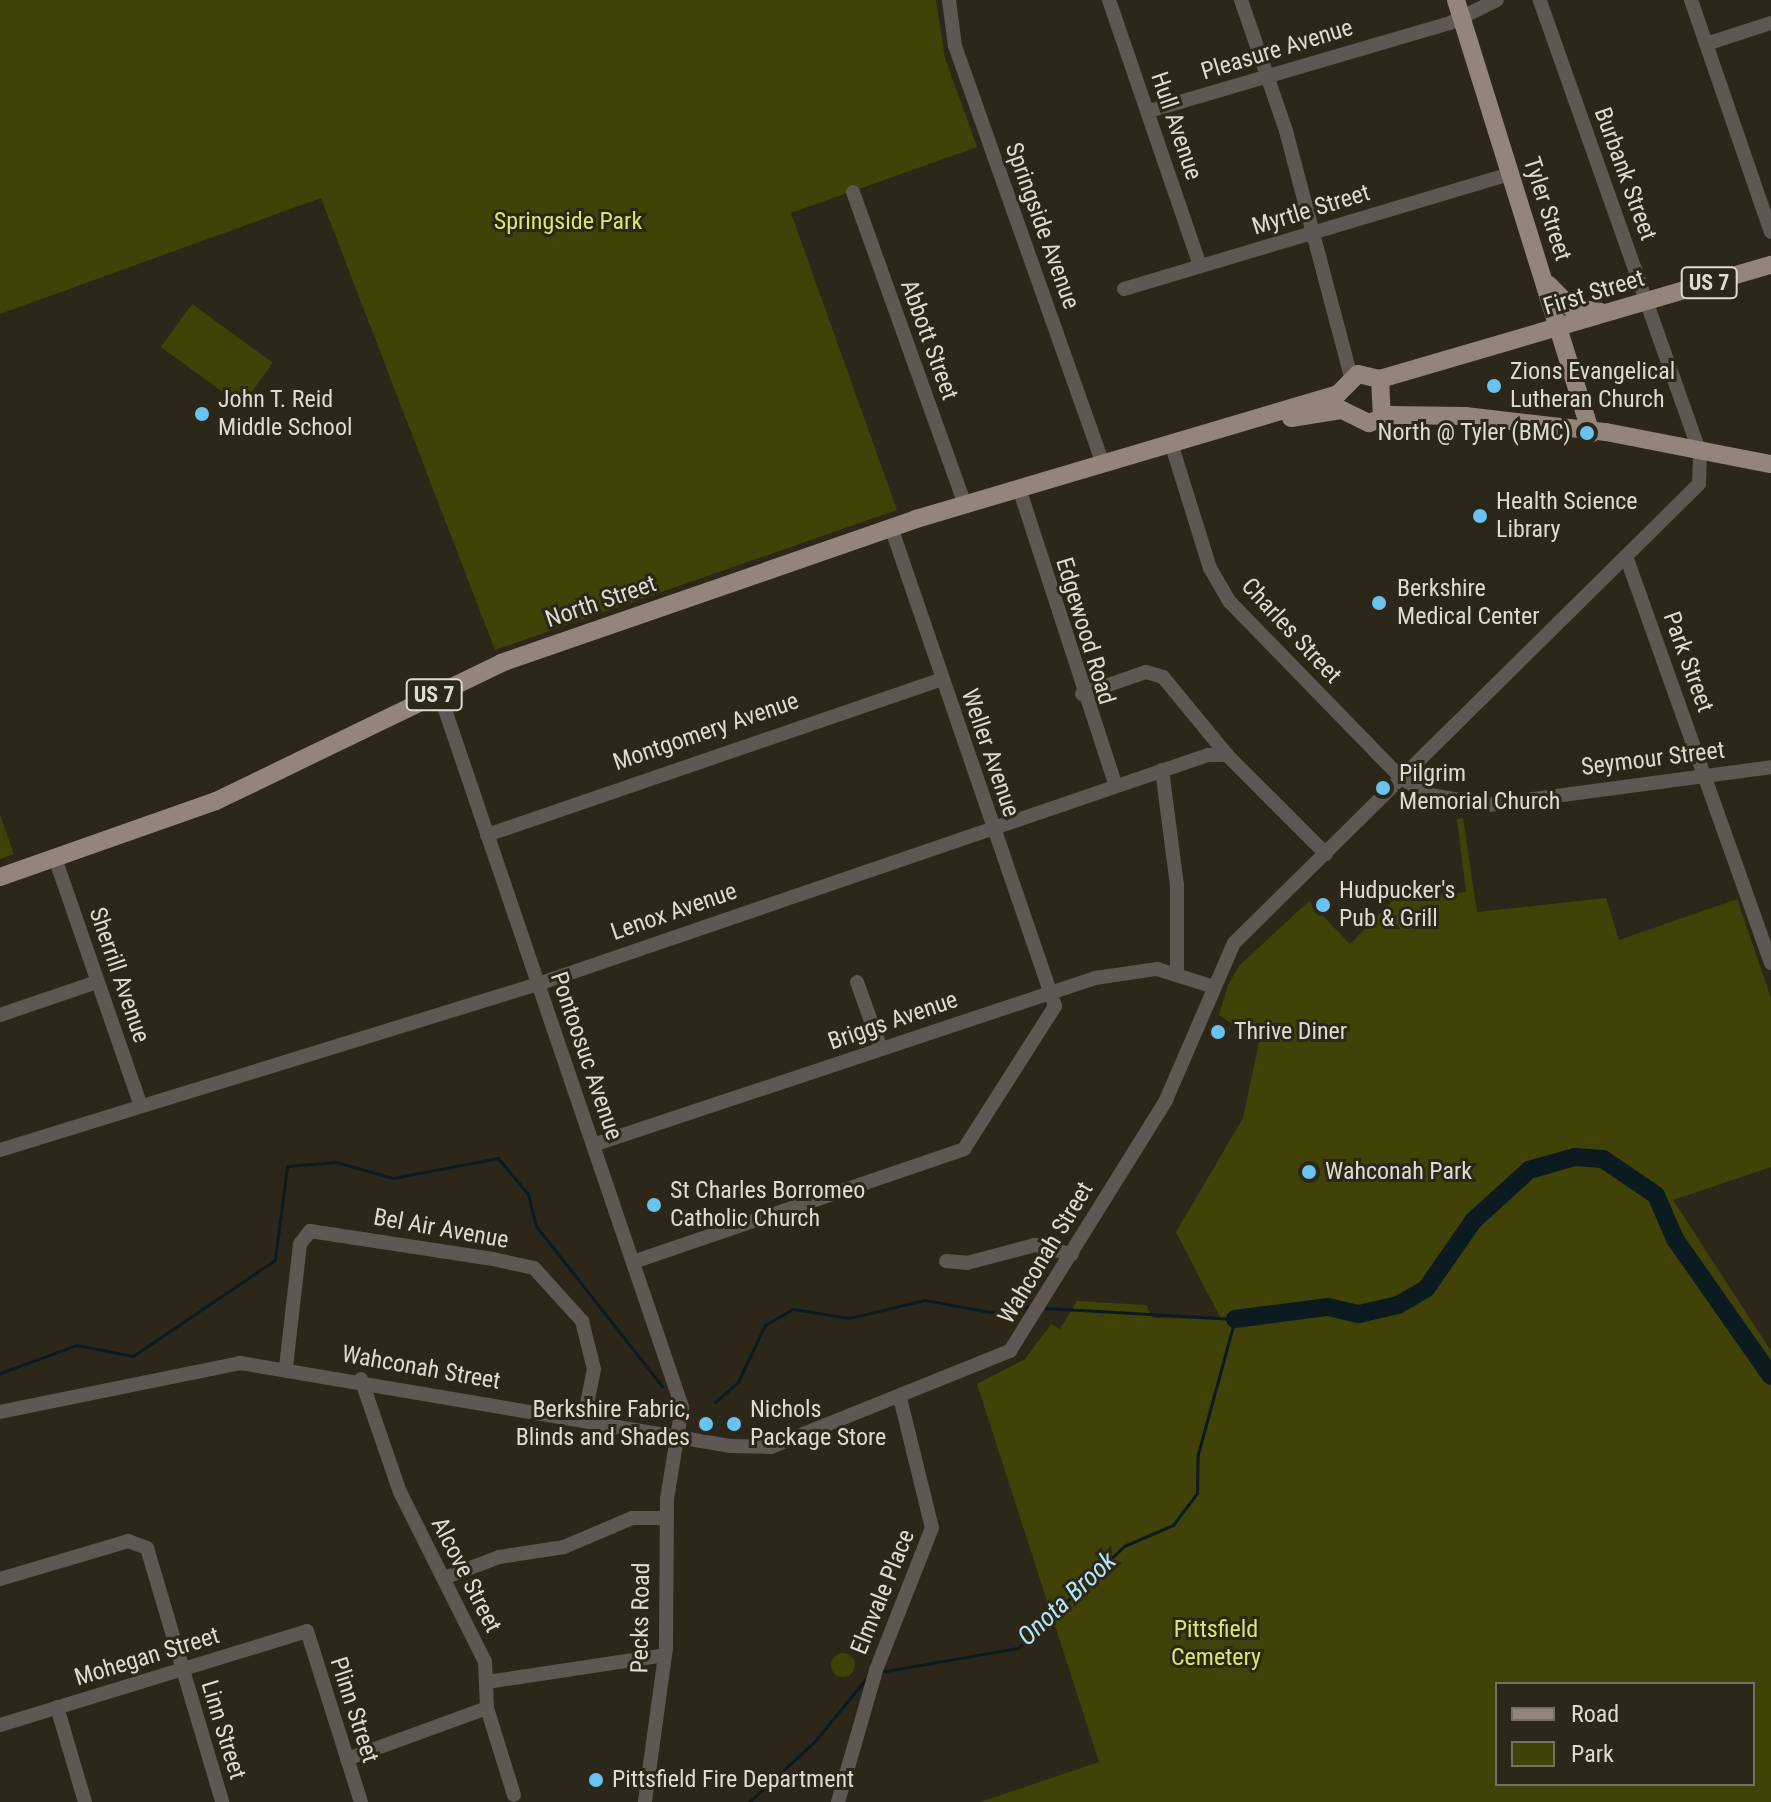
<!DOCTYPE html>
<style>
body{margin:0}
#map{position:relative;width:1771px;height:1802px;overflow:hidden;background:#2d2719;font-family:"Roboto Condensed",sans-serif}
div>[style]{position:absolute}
.green>*{inset:0;background:#404207;transform-origin:0 0}
.round{border-radius:50%}
.stream>*{height:3px;margin:-1.5px;padding:0 1.5px;transform-origin:1.5px;border-radius:1.5px;background:#0c1b20}
.river>*{height:18px;margin:-9px;padding:0 9px;transform-origin:9px;border-radius:9px;background:#0c1b20}
.minor>*{height:14px;margin:-7px;padding:0 7px;transform-origin:7px;border-radius:7px;background:#5e5752}
.major>*{height:18px;margin:-9px;padding:0 9px;transform-origin:9px;border-radius:9px;background:#93857b}
.dots>*{width:22px;height:22px;translate:-50% -50%;box-sizing:border-box;border:4px solid #2d2719;border-radius:50%}
span{translate:-50% -50%;white-space:nowrap;text-align:center;line-height:1.15;-webkit-text-stroke:6px #2d2719;paint-order:stroke}
.shield-label span{padding:2px 6px;background:#2d2719;border:2px solid;border-radius:6px;-webkit-text-stroke-width:0}
.shield-label{font-size:22px;color:#dedbd2;font-weight:700}
.street-label{font-size:24px;color:#dedbd2}
.park-label{font-size:24px;color:#dee56d}
.poi-label{font-size:24px;color:#dedbd2}
.left{translate:0 -50%;text-align:left}
.right{translate:-100% -50%;text-align:right}
.water-label{font-size:26px;color:#b2e5f5;font-style:italic}
.legend{position:absolute;left:1495px;top:1682px;width:260px;height:104px;box-sizing:border-box;background:#2d2719;border:2px solid #746f63;margin:0;padding:10px 14px;list-style:none;font-size:24px;color:#dedbd2}
.legend li{display:flex;align-items:center;gap:16px;height:40px}
.legend b{width:40px;border:2px solid #746f63}
</style>
<div id="map">
<div class="green">
<i style="clip-path:polygon(0 0,936px 0,945px 58px,977px 147px,791px 213px,897px 510px,495px 650px,321px 198px,0 314px)"></i>
<i style="left:192px;top:304px;width:100px;height:53px;rotate:36deg"></i>
<i style="clip-path:polygon(0 815px,14px 854px,0 859px)"></i>
<i style="clip-path:polygon(evenodd,1463px 818px,1477px 912px,1606px 898px,1619px 940px,1737px 899px,1771px 998px,1771px 1167px,1673px 1200px,1771px 1351px,1771px 1802px,980px 1802px,1099px 1762px,977px 1384px,1025px 1359px,1051px 1324px,1060px 1329px,1077px 1301px,1146px 1305px,1153px 1318px,1221px 1319px,1176px 1232px,1243px 1118px,1259px 1042px,1219px 1015px,1228px 985px,1239px 966px,1309px 901px,1350px 944px,1394px 899px,1466px 892px,1457px 819px,1463px 818px,1497px 1684px,1753px 1684px,1753px 1784px,1497px 1784px,1497px 1684px)"></i>
<i class="round" style="left:831px;top:1653px;width:24px;height:24px"></i>
</div>
<div class="stream">
<i style="left:0;top:1373px;width:82px;rotate:-20deg"></i>
<i style="left:77px;top:1345px;width:57px;rotate:11.1deg"></i>
<i style="left:133px;top:1356px;width:171px;rotate:-34.1deg"></i>
<i style="left:275px;top:1260px;width:95px;rotate:-82.7deg"></i>
<i style="left:287px;top:1166px;width:49px;rotate:-4.7deg"></i>
<i style="left:336px;top:1162px;width:59px;rotate:15.7deg"></i>
<i style="left:393px;top:1178px;width:107px;rotate:-10.8deg"></i>
<i style="left:498px;top:1158px;width:47px;rotate:50.2deg"></i>
<i style="left:528px;top:1194px;width:33px;rotate:76deg"></i>
<i style="left:536px;top:1226px;width:204px;rotate:51.8deg"></i>
<i style="left:715px;top:1402px;width:30px;rotate:-41deg"></i>
<i style="left:738px;top:1382px;width:63px;rotate:-64.7deg"></i>
<i style="left:765px;top:1325px;width:32px;rotate:-30deg"></i>
<i style="left:793px;top:1309px;width:57px;rotate:9.1deg"></i>
<i style="left:849px;top:1318px;width:78px;rotate:-13.3deg"></i>
<i style="left:925px;top:1300px;width:66px;rotate:10.5deg"></i>
<i style="left:990px;top:1312px;width:43px;rotate:-7.9deg"></i>
<i style="left:880px;top:1672px;width:140px;rotate:-9.9deg"></i>
<i style="left:1018px;top:1648px;width:147px;rotate:-43.9deg"></i>
<i style="left:1124px;top:1546px;width:53px;rotate:-23.2deg"></i>
<i style="left:1173px;top:1525px;width:40px;rotate:-53deg"></i>
<i style="left:1197px;top:1493px;width:39px;rotate:-89deg"></i>
<i style="left:1198px;top:1454px;width:140px;rotate:-74.7deg"></i>
<i style="left:1235px;top:1319px;width:190px;rotate:-176.7deg"></i>
<i style="left:749px;top:1802px;width:90px;rotate:-42.7deg"></i>
<i style="left:815px;top:1741px;width:85px;rotate:-50.7deg"></i>
</div>
<div class="river">
<i style="left:1235px;top:1319px;width:94px;rotate:-7.4deg"></i>
<i style="left:1328px;top:1307px;width:32px;rotate:13deg"></i>
<i style="left:1359px;top:1314px;width:40px;rotate:-13deg"></i>
<i style="left:1398px;top:1305px;width:32px;rotate:-30deg"></i>
<i style="left:1426px;top:1289px;width:83px;rotate:-55.3deg"></i>
<i style="left:1473px;top:1221px;width:76px;rotate:-42.3deg"></i>
<i style="left:1529px;top:1170px;width:48px;rotate:-15.8deg"></i>
<i style="left:1575px;top:1157px;width:28px;rotate:4deg"></i>
<i style="left:1603px;top:1159px;width:64px;rotate:34.2deg"></i>
<i style="left:1656px;top:1195px;width:48px;rotate:66.6deg"></i>
<i style="left:1675px;top:1239px;width:167px;rotate:55deg"></i>
</div>
<div class="minor">
<i style="left:949px;top:0;width:46px;rotate:82.6deg"></i>
<i style="left:955px;top:46px;width:443px;rotate:70.5deg"></i>
<i style="left:1109px;top:0;width:281px;rotate:71.1deg"></i>
<i style="left:1241px;top:0;width:139px;rotate:71deg"></i>
<i style="left:1286px;top:131px;width:254px;rotate:75.2deg"></i>
<i style="left:1691px;top:0;width:245px;rotate:71deg"></i>
<i style="left:1706px;top:44px;width:68px;rotate:-17.9deg"></i>
<i style="left:1149px;top:111px;width:314px;rotate:-16.3deg"></i>
<i style="left:1450px;top:23px;width:52px;rotate:-26.1deg"></i>
<i style="left:853px;top:192px;width:331px;rotate:70.3deg"></i>
<i style="left:1124px;top:289px;width:403px;rotate:-16.6deg"></i>
<i style="left:1171px;top:443px;width:131px;rotate:72.7deg"></i>
<i style="left:1210px;top:568px;width:39px;rotate:60deg"></i>
<i style="left:1230px;top:602px;width:247px;rotate:45.8deg"></i>
<i style="left:1402px;top:779px;width:33px;rotate:29deg"></i>
<i style="left:1431px;top:795px;width:58px;rotate:10deg"></i>
<i style="left:1488px;top:805px;width:286px;rotate:-7.6deg"></i>
<i style="left:1019px;top:488px;width:311px;rotate:72deg"></i>
<i style="left:1626px;top:556px;width:432px;rotate:70.4deg"></i>
<i style="left:439px;top:692px;width:755px;rotate:71.23deg"></i>
<i style="left:682px;top:1407px;width:93px;rotate:99.3deg"></i>
<i style="left:667px;top:1499px;width:149px;rotate:90.4deg"></i>
<i style="left:666px;top:1648px;width:155px;rotate:97.8deg"></i>
<i style="left:1082px;top:694px;width:68px;rotate:-19deg"></i>
<i style="left:1146px;top:672px;width:18px;rotate:16deg"></i>
<i style="left:1163px;top:677px;width:101px;rotate:50.6deg"></i>
<i style="left:1162px;top:770px;width:116px;rotate:82.6deg"></i>
<i style="left:1177px;top:885px;width:88px;rotate:90deg"></i>
<i style="left:487px;top:835px;width:481px;rotate:-18.9deg"></i>
<i style="left:55px;top:858px;width:262px;rotate:70.9deg"></i>
<i style="left:857px;top:982px;width:71px;rotate:70.3deg"></i>
<i style="left:0;top:1015px;width:102px;rotate:-18.8deg"></i>
<i style="left:593px;top:1145px;width:529px;rotate:-18.4deg"></i>
<i style="left:1095px;top:978px;width:63px;rotate:-8.3deg"></i>
<i style="left:1157px;top:969px;width:57px;rotate:17.5deg"></i>
<i style="left:0;top:1150px;width:563px;rotate:-17.15deg"></i>
<i style="left:538px;top:984px;width:708px;rotate:-18.87deg"></i>
<i style="left:1208px;top:755px;width:19px"></i>
<i style="left:1227px;top:755px;width:140px;rotate:45deg"></i>
<i style="left:946px;top:1261px;width:21px;rotate:5deg"></i>
<i style="left:967px;top:1263px;width:70px;rotate:-14.8deg"></i>
<i style="left:1035px;top:1245px;width:38px;rotate:14deg"></i>
<i style="left:633px;top:1262px;width:350px;rotate:-18.8deg"></i>
<i style="left:964px;top:1149px;width:169px;rotate:-57.5deg"></i>
<i style="left:1055px;top:1006px;width:506px;rotate:-108.9deg"></i>
<i style="left:286px;top:1367px;width:124px;rotate:-83.5deg"></i>
<i style="left:300px;top:1244px;width:16px;rotate:-52deg"></i>
<i style="left:310px;top:1231px;width:185px;rotate:8.7deg"></i>
<i style="left:493px;top:1259px;width:42px;rotate:12.4deg"></i>
<i style="left:534px;top:1268px;width:72px;rotate:47.8deg"></i>
<i style="left:582px;top:1321px;width:49px;rotate:76deg"></i>
<i style="left:594px;top:1369px;width:50px;rotate:101.5deg"></i>
<i style="left:361px;top:1379px;width:120px;rotate:71deg"></i>
<i style="left:400px;top:1492px;width:190px;rotate:63.4deg"></i>
<i style="left:485px;top:1662px;width:46px;rotate:87.5deg"></i>
<i style="left:487px;top:1708px;width:91px;rotate:72.8deg"></i>
<i style="left:0;top:1412px;width:245px;rotate:-11.5deg"></i>
<i style="left:240px;top:1363px;width:498px;rotate:9.6deg"></i>
<i style="left:731px;top:1446px;width:40px;rotate:1.4deg"></i>
<i style="left:771px;top:1447px;width:258px;rotate:-21.9deg"></i>
<i style="left:1010px;top:1351px;width:296px;rotate:-58.1deg"></i>
<i style="left:1166px;top:1100px;width:171px;rotate:-66.6deg"></i>
<i style="left:1234px;top:943px;width:653px;rotate:-44.63deg"></i>
<i style="left:1699px;top:484px;width:31px;rotate:-88deg"></i>
<i style="left:1700px;top:453px;width:480px;rotate:-109.5deg"></i>
<i style="left:444px;top:1578px;width:59px;rotate:-20.9deg"></i>
<i style="left:499px;top:1557px;width:66px;rotate:-8.7deg"></i>
<i style="left:564px;top:1547px;width:74px;rotate:-23.1deg"></i>
<i style="left:632px;top:1518px;width:35px"></i>
<i style="left:0;top:1579px;width:134px;rotate:-16.5deg"></i>
<i style="left:128px;top:1541px;width:20px;rotate:20deg"></i>
<i style="left:147px;top:1548px;width:265px;rotate:73.5deg"></i>
<i style="left:487px;top:1682px;width:180px;rotate:-8.6deg"></i>
<i style="left:57px;top:1707px;width:99px;rotate:73.6deg"></i>
<i style="left:0;top:1725px;width:321px;rotate:-17deg"></i>
<i style="left:307px;top:1631px;width:179px;rotate:72.5deg"></i>
<i style="left:347px;top:1759px;width:149px;rotate:-20deg"></i>
<i style="left:838px;top:1802px;width:137px;rotate:-73.9deg"></i>
<i style="left:876px;top:1670px;width:153px;rotate:-68.5deg"></i>
<i style="left:932px;top:1528px;width:134px;rotate:-103.8deg"></i>
</div>
<div class="major">
<i style="left:1456px;top:0;width:454px;rotate:72.7deg"></i>
<i style="left:1549px;top:285px;width:30px;rotate:46deg"></i>
<i style="left:1570px;top:307px;width:31px;rotate:9deg"></i>
<i style="left:1380px;top:379px;width:407px;rotate:-16.3deg"></i>
<i style="left:1291px;top:418px;width:52px;rotate:-8.9deg"></i>
<i style="left:1342px;top:410px;width:30px;rotate:26deg"></i>
<i style="left:1369px;top:423px;width:22px;rotate:-21deg"></i>
<i style="left:1390px;top:415px;width:75px;rotate:0.8deg"></i>
<i style="left:1465px;top:416px;width:142px;rotate:6.5deg"></i>
<i style="left:1606px;top:432px;width:168px;rotate:11deg"></i>
<i style="left:0;top:877px;width:229px;rotate:-19.4deg"></i>
<i style="left:216px;top:801px;width:317px;rotate:-25.8deg"></i>
<i style="left:501px;top:663px;width:439px;rotate:-19.1deg"></i>
<i style="left:916px;top:519px;width:440px;rotate:-16.5deg"></i>
<i style="left:1338px;top:394px;width:28px;rotate:-45deg"></i>
<i style="left:1358px;top:374px;width:23px;rotate:13deg"></i>
<i style="left:1380px;top:379px;width:36px;rotate:87deg"></i>
</div>
<div class="dots">
<i style="left:1494px;top:386px;background:#69c3f1"></i>
<i style="left:202px;top:414px;background:#69c3f1"></i>
<i style="left:1587px;top:433px;background:#69c3f1"></i>
<i style="left:1480px;top:516px;background:#69c3f1"></i>
<i style="left:1379px;top:603px;background:#69c3f1"></i>
<i style="left:1383px;top:788px;background:#69c3f1"></i>
<i style="left:1323px;top:905px;background:#69c3f1"></i>
<i style="left:1218px;top:1032px;background:#69c3f1"></i>
<i style="left:1309px;top:1172px;background:#69c3f1"></i>
<i style="left:654px;top:1205px;background:#69c3f1"></i>
<i style="left:706px;top:1424px;background:#69c3f1"></i>
<i style="left:734px;top:1424px;background:#69c3f1"></i>
<i style="left:596px;top:1780px;background:#69c3f1"></i>
</div>
<div class="shield-label">
<span style="left:1709px;top:283px">US 7</span>
<span style="left:434px;top:695px">US 7</span>
</div>
<div class="street-label">
<span style="left:1277px;top:50px;rotate:-17deg">Pleasure Avenue</span>
<span style="left:1176px;top:126px;rotate:71deg">Hull Avenue</span>
<span style="left:1625px;top:174px;rotate:70deg">Burbank Street</span>
<span style="left:1547px;top:209px;rotate:72deg">Tyler Street</span>
<span style="left:1311px;top:210px;rotate:-17deg">Myrtle Street</span>
<span style="left:1042px;top:226px;rotate:70deg">Springside Avenue</span>
<span style="left:1594px;top:293px;rotate:-17deg">First Street</span>
<span style="left:929px;top:340px;rotate:70deg">Abbott Street</span>
<span style="left:601px;top:602px;rotate:-19deg">North Street</span>
<span style="left:1085px;top:631px;rotate:73deg">Edgewood Road</span>
<span style="left:1291px;top:631px;rotate:47deg">Charles Street</span>
<span style="left:1688px;top:662px;rotate:70deg">Park Street</span>
<span style="left:706px;top:732px;rotate:-19deg">Montgomery Avenue</span>
<span style="left:990px;top:753px;rotate:71deg">Weller Avenue</span>
<span style="left:1653px;top:759px;rotate:-7deg">Seymour Street</span>
<span style="left:674px;top:912px;rotate:-19deg">Lenox Avenue</span>
<span style="left:119px;top:975px;rotate:71deg">Sherrill Avenue</span>
<span style="left:893px;top:1021px;rotate:-19deg">Briggs Avenue</span>
<span style="left:586px;top:1056px;rotate:71deg">Pontoosuc Avenue</span>
<span style="left:441px;top:1229px;rotate:10deg">Bel Air Avenue</span>
<span style="left:1046px;top:1253px;rotate:-59deg">Wahconah Street</span>
<span style="left:421px;top:1368px;rotate:10deg">Wahconah Street</span>
<span style="left:466px;top:1575px;rotate:63deg">Alcove Street</span>
<span style="left:883px;top:1592px;rotate:-68deg">Elmvale Place</span>
<span style="left:641px;top:1618px;rotate:-89deg">Pecks Road</span>
<span style="left:147px;top:1657px;rotate:-17deg">Mohegan Street</span>
<span style="left:354px;top:1710px;rotate:72deg">Plinn Street</span>
<span style="left:223px;top:1730px;rotate:73deg">Linn Street</span>
</div>
<div class="park-label">
<span style="left:568px;top:222px">Springside Park</span>
<span style="left:1216px;top:1644px">Pittsfield<br>Cemetery</span>
</div>
<div class="poi-label">
<span class="left" style="left:1510px;top:386px">Zions Evangelical<br>Lutheran Church</span>
<span class="left" style="left:218px;top:414px">John T. Reid<br>Middle School</span>
<span class="right" style="left:1571px;top:433px">North @ Tyler (BMC)</span>
<span class="left" style="left:1496px;top:516px">Health Science<br>Library</span>
<span class="left" style="left:1397px;top:603px">Berkshire<br>Medical Center</span>
<span class="left" style="left:1399px;top:788px">Pilgrim<br>Memorial Church</span>
<span class="left" style="left:1339px;top:905px">Hudpucker's<br>Pub &amp; Grill</span>
<span class="left" style="left:1234px;top:1032px">Thrive Diner</span>
<span class="left" style="left:1325px;top:1172px">Wahconah Park</span>
<span class="left" style="left:670px;top:1205px">St Charles Borromeo<br>Catholic Church</span>
<span class="right" style="left:690px;top:1424px">Berkshire Fabric,<br>Blinds and Shades</span>
<span class="left" style="left:750px;top:1424px">Nichols<br>Package Store</span>
<span class="left" style="left:612px;top:1780px">Pittsfield Fire Department</span>
</div>
<div class="water-label">
<span style="left:1067px;top:1599px;rotate:-43deg">Onota Brook</span>
</div>
<ul class="legend">
<li><b style="height:10px;background:#93857b"></b>Road</li>
<li><b style="height:22px;background:#404207"></b>Park</li>
</ul>
</div>
